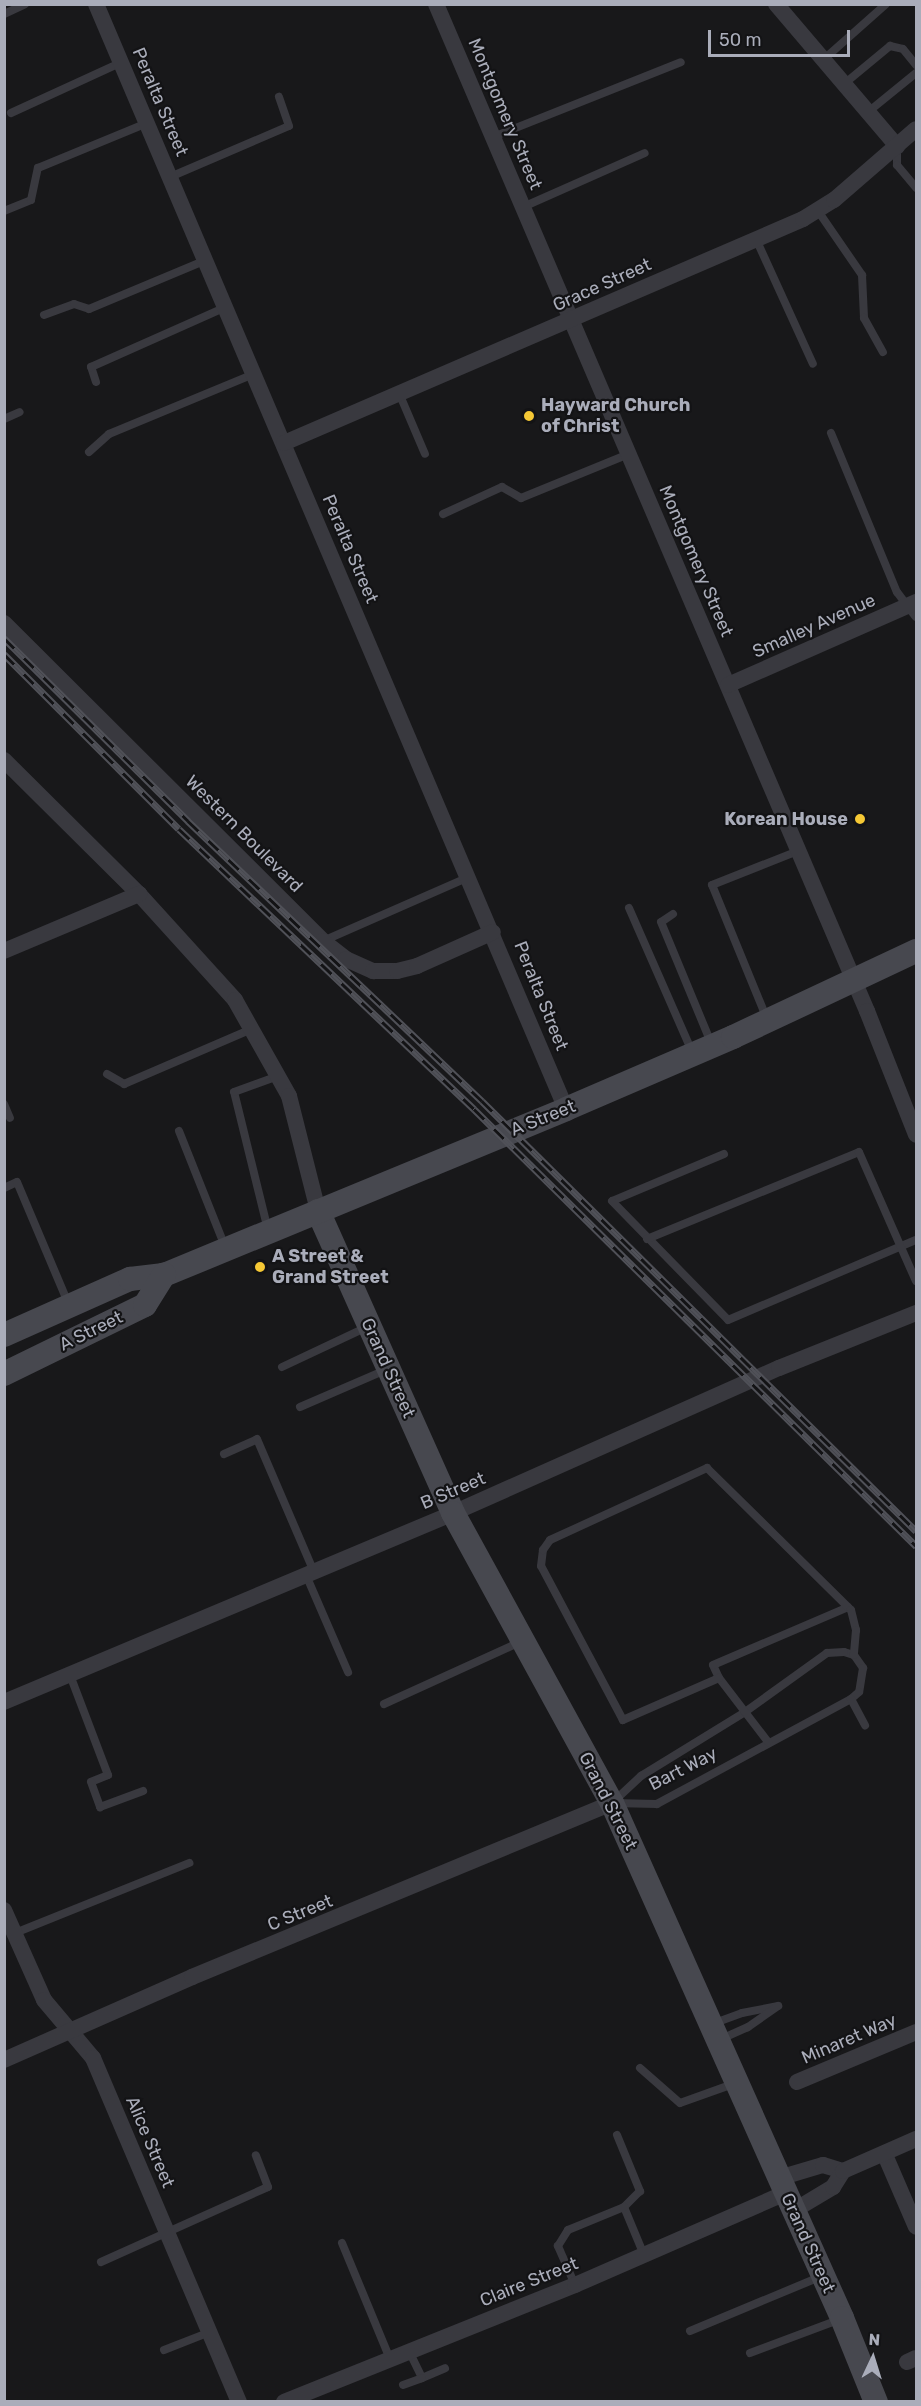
<!DOCTYPE html>
<style>
body{margin:0}
#map{position:relative;width:921px;height:2406px;overflow:hidden;background:#18181a;font-family:Rubik,sans-serif}
div>[style]{position:absolute}
.lane>*{height:8px;margin:-4px;padding:0 4px;transform-origin:4px;border-radius:4px;background:#39393f}
.street>*{height:16px;margin:-8px;padding:0 8px;transform-origin:8px;border-radius:8px;background:#39393f}
.secondary>*{height:24px;margin:-12px;padding:0 12px;transform-origin:12px;border-radius:12px;background:#47484f}
.rail>*{height:7px;margin-top:-3.5px;transform-origin:0;background:repeating-linear-gradient(90deg,#131315 0 14px,#505158 0 28px);box-sizing:border-box;border-block:2px solid #505158}
.dots>*{width:16px;height:16px;translate:-50% -50%;box-sizing:border-box;border:3px solid #131315;border-radius:50%}
span{translate:-50% -50%;white-space:nowrap;text-align:center;line-height:1.15;-webkit-text-stroke:4.5px #131315;paint-order:stroke}
.street-label{font-size:18px;color:#aaadba}
.poi-label{font-size:18px;color:#aaadba;font-weight:700}
.left{translate:0 -50%;text-align:left}
.right{translate:-100% -50%;text-align:right}
.frame{position:absolute;inset:0;border:6px solid #aaadba;pointer-events:none}
.north{position:absolute;left:843px;top:2328px;width:60px;height:60px;-webkit-text-stroke:4px #131315;paint-order:stroke;rotate:4deg;font-size:16px;font-weight:700;line-height:24px;text-align:center;color:#aaadba}
.north::after{content:'';display:block;margin:auto;width:21px;height:27px;background:#aaadba;clip-path:polygon(50% 0,100% 100%,50% 72%,0 100%)}
.scale{position:absolute;left:708px;top:30px;width:142px;height:27px;box-sizing:border-box;border:3px solid #aaadba;border-top:0;padding-left:8px;font-size:18px;line-height:21px;white-space:nowrap;color:#aaadba;-webkit-text-stroke:4px #131315;paint-order:stroke}
</style>
<div id="map">
<div class="lane">
<i style="left:4px;top:14px;width:23px;rotate:-25deg"></i>
<i style="left:823px;top:60px;width:84px;rotate:-41.6deg"></i>
<i style="left:844px;top:84px;width:60px;rotate:-39.6deg"></i>
<i style="left:890px;top:46px;width:13px;rotate:13deg"></i>
<i style="left:903px;top:49px;width:21px;rotate:51deg"></i>
<i style="left:868px;top:112px;width:62px;rotate:-39.1deg"></i>
<i style="left:11px;top:113px;width:122px;rotate:-24.7deg"></i>
<i style="left:493px;top:137px;width:202px;rotate:-21.7deg"></i>
<i style="left:897px;top:147px;width:18px;rotate:90deg"></i>
<i style="left:897px;top:165px;width:30px;rotate:50deg"></i>
<i style="left:170px;top:177px;width:129px;rotate:-23.2deg"></i>
<i style="left:289px;top:126px;width:31px;rotate:-109deg"></i>
<i style="left:523px;top:207px;width:133px;rotate:-23.9deg"></i>
<i style="left:4px;top:211px;width:29px;rotate:-22deg"></i>
<i style="left:31px;top:200px;width:33px;rotate:-78deg"></i>
<i style="left:38px;top:168px;width:118px;rotate:-22.4deg"></i>
<i style="left:818px;top:211px;width:78px;rotate:55.5deg"></i>
<i style="left:862px;top:275px;width:43px;rotate:87.3deg"></i>
<i style="left:864px;top:318px;width:39px;rotate:61deg"></i>
<i style="left:756px;top:239px;width:137px;rotate:65.5deg"></i>
<i style="left:44px;top:315px;width:32px;rotate:-20deg"></i>
<i style="left:74px;top:304px;width:16px;rotate:18deg"></i>
<i style="left:89px;top:309px;width:127px;rotate:-22.7deg"></i>
<i style="left:96px;top:382px;width:16px;rotate:-108deg"></i>
<i style="left:91px;top:367px;width:148px;rotate:-24deg"></i>
<i style="left:399px;top:393px;width:66px;rotate:66.9deg"></i>
<i style="left:4px;top:419px;width:17px;rotate:-24deg"></i>
<i style="left:831px;top:433px;width:172px;rotate:67.5deg"></i>
<i style="left:897px;top:592px;width:31px;rotate:53deg"></i>
<i style="left:89px;top:452px;width:27px;rotate:-42deg"></i>
<i style="left:109px;top:434px;width:157px;rotate:-22.5deg"></i>
<i style="left:443px;top:514px;width:65px;rotate:-24.6deg"></i>
<i style="left:502px;top:487px;width:22px;rotate:30deg"></i>
<i style="left:521px;top:498px;width:117px;rotate:-22.2deg"></i>
<i style="left:629px;top:908px;width:159px;rotate:66.3deg"></i>
<i style="left:673px;top:914px;width:14px;rotate:146deg"></i>
<i style="left:661px;top:922px;width:133px;rotate:67.5deg"></i>
<i style="left:323px;top:941px;width:159px;rotate:-23.7deg"></i>
<i style="left:767px;top:1019px;width:145px;rotate:-112.3deg"></i>
<i style="left:712px;top:885px;width:92px;rotate:-21.6deg"></i>
<i style="left:107px;top:1074px;width:20px;rotate:30deg"></i>
<i style="left:124px;top:1084px;width:139px;rotate:-23.3deg"></i>
<i style="left:4px;top:1104px;width:15px;rotate:67deg"></i>
<i style="left:179px;top:1131px;width:127px;rotate:68.3deg"></i>
<i style="left:724px;top:1154px;width:121px;rotate:157.2deg"></i>
<i style="left:612px;top:1201px;width:166px;rotate:45.7deg"></i>
<i style="left:728px;top:1320px;width:204px;rotate:-23.1deg"></i>
<i style="left:4px;top:1188px;width:14px;rotate:-25deg"></i>
<i style="left:17px;top:1182px;width:134px;rotate:67.1deg"></i>
<i style="left:268px;top:1230px;width:142px;rotate:-103.8deg"></i>
<i style="left:234px;top:1092px;width:47px;rotate:-20deg"></i>
<i style="left:647px;top:1239px;width:229px;rotate:-22.3deg"></i>
<i style="left:859px;top:1152px;width:141px;rotate:66.2deg"></i>
<i style="left:282px;top:1367px;width:96px;rotate:-25.2deg"></i>
<i style="left:300px;top:1407px;width:96px;rotate:-23.4deg"></i>
<i style="left:224px;top:1454px;width:36px;rotate:-24deg"></i>
<i style="left:257px;top:1439px;width:145px;rotate:66.8deg"></i>
<i style="left:306px;top:1575px;width:106px;rotate:66.6deg"></i>
<i style="left:844px;top:1652px;width:10px;rotate:17deg"></i>
<i style="left:854px;top:1655px;width:16px;rotate:55deg"></i>
<i style="left:863px;top:1668px;width:24px;rotate:99deg"></i>
<i style="left:859px;top:1692px;width:11px;rotate:139deg"></i>
<i style="left:851px;top:1699px;width:221px;rotate:151.6deg"></i>
<i style="left:657px;top:1804px;width:45px;rotate:-178.7deg"></i>
<i style="left:612px;top:1803px;width:40px;rotate:-43deg"></i>
<i style="left:641px;top:1776px;width:122px;rotate:-31.6deg"></i>
<i style="left:745px;top:1712px;width:101px;rotate:-35.7deg"></i>
<i style="left:827px;top:1653px;width:17px;rotate:-3deg"></i>
<i style="left:70px;top:1675px;width:107px;rotate:69.2deg"></i>
<i style="left:108px;top:1775px;width:18px;rotate:158deg"></i>
<i style="left:91px;top:1782px;width:27px;rotate:70deg"></i>
<i style="left:100px;top:1807px;width:46px;rotate:-20.4deg"></i>
<i style="left:719px;top:1678px;width:14px;rotate:-115deg"></i>
<i style="left:713px;top:1665px;width:147px;rotate:-23.2deg"></i>
<i style="left:851px;top:1699px;width:30px;rotate:62deg"></i>
<i style="left:384px;top:1704px;width:152px;rotate:-24.5deg"></i>
<i style="left:768px;top:1742px;width:81px;rotate:-127.4deg"></i>
<i style="left:719px;top:1678px;width:105px;rotate:156.4deg"></i>
<i style="left:623px;top:1720px;width:174px;rotate:-118deg"></i>
<i style="left:541px;top:1566px;width:16px;rotate:-83deg"></i>
<i style="left:543px;top:1550px;width:12px;rotate:-55deg"></i>
<i style="left:550px;top:1540px;width:173px;rotate:-24.6deg"></i>
<i style="left:707px;top:1468px;width:202px;rotate:44.6deg"></i>
<i style="left:851px;top:1610px;width:21px;rotate:76deg"></i>
<i style="left:856px;top:1630px;width:25px;rotate:95deg"></i>
<i style="left:15px;top:1933px;width:188px;rotate:-21.9deg"></i>
<i style="left:712px;top:2024px;width:32px;rotate:-20deg"></i>
<i style="left:742px;top:2013px;width:37px;rotate:-11deg"></i>
<i style="left:778px;top:2006px;width:37px;rotate:145deg"></i>
<i style="left:748px;top:2027px;width:32px;rotate:156deg"></i>
<i style="left:640px;top:2068px;width:53px;rotate:41.2deg"></i>
<i style="left:680px;top:2103px;width:59px;rotate:-19.7deg"></i>
<i style="left:617px;top:2135px;width:61px;rotate:67.7deg"></i>
<i style="left:640px;top:2191px;width:23px;rotate:135deg"></i>
<i style="left:624px;top:2207px;width:52px;rotate:67.4deg"></i>
<i style="left:342px;top:2243px;width:126px;rotate:67.5deg"></i>
<i style="left:101px;top:2262px;width:183px;rotate:-24.2deg"></i>
<i style="left:268px;top:2187px;width:34px;rotate:-111deg"></i>
<i style="left:575px;top:2285px;width:43px;rotate:-113.6deg"></i>
<i style="left:558px;top:2246px;width:19px;rotate:-58deg"></i>
<i style="left:568px;top:2230px;width:61px;rotate:-22.3deg"></i>
<i style="left:690px;top:2331px;width:143px;rotate:-22.6deg"></i>
<i style="left:164px;top:2350px;width:49px;rotate:-21.4deg"></i>
<i style="left:409px;top:2351px;width:30px;rotate:64deg"></i>
<i style="left:422px;top:2378px;width:25px;rotate:-23deg"></i>
<i style="left:750px;top:2353px;width:97px;rotate:-20.5deg"></i>
<i style="left:403px;top:2385px;width:20px;rotate:-20deg"></i>
</div>
<div class="street">
<i style="left:96px;top:4px;width:1201px;rotate:66.96deg"></i>
<i style="left:436px;top:4px;width:1095px;rotate:66.83deg"></i>
<i style="left:867px;top:1011px;width:133px;rotate:68.4deg"></i>
<i style="left:776px;top:4px;width:187px;rotate:49.6deg"></i>
<i style="left:284px;top:443px;width:565px;rotate:-23.34deg"></i>
<i style="left:803px;top:219px;width:36px;rotate:-32deg"></i>
<i style="left:834px;top:200px;width:108px;rotate:-40.9deg"></i>
<i style="left:4px;top:623px;width:450px;rotate:44.9deg"></i>
<i style="left:323px;top:941px;width:29px;rotate:38deg"></i>
<i style="left:346px;top:959px;width:30px;rotate:24deg"></i>
<i style="left:373px;top:971px;width:24px"></i>
<i style="left:397px;top:971px;width:21px;rotate:-14deg"></i>
<i style="left:417px;top:966px;width:83px;rotate:-24.1deg"></i>
<i style="left:728px;top:685px;width:206px;rotate:-23.8deg"></i>
<i style="left:4px;top:760px;width:190px;rotate:44.8deg"></i>
<i style="left:139px;top:894px;width:143px;rotate:47.8deg"></i>
<i style="left:235px;top:1000px;width:110px;rotate:60.6deg"></i>
<i style="left:289px;top:1096px;width:119px;rotate:75.8deg"></i>
<i style="left:4px;top:951px;width:147px;rotate:-22.9deg"></i>
<i style="left:4px;top:1702px;width:487px;rotate:-22.8deg"></i>
<i style="left:453px;top:1513px;width:357px;rotate:-24deg"></i>
<i style="left:779px;top:1368px;width:148px;rotate:-21.9deg"></i>
<i style="left:4px;top:1910px;width:98px;rotate:66deg"></i>
<i style="left:44px;top:2000px;width:76px;rotate:49.8deg"></i>
<i style="left:93px;top:2058px;width:374px;rotate:67deg"></i>
<i style="left:4px;top:2060px;width:206px;rotate:-23.8deg"></i>
<i style="left:192px;top:1977px;width:455px;rotate:-22.5deg"></i>
<i style="left:797px;top:2082px;width:129px;rotate:-22.8deg"></i>
<i style="left:885px;top:2155px;width:78px;rotate:66.7deg"></i>
<i style="left:779px;top:2178px;width:46px;rotate:-16.5deg"></i>
<i style="left:823px;top:2165px;width:21px;rotate:17deg"></i>
<i style="left:793px;top:2211px;width:47px;rotate:-31deg"></i>
<i style="left:833px;top:2187px;width:19px;rotate:-58deg"></i>
<i style="left:843px;top:2171px;width:80px;rotate:-23.7deg"></i>
<i style="left:907px;top:2362px;width:10px;rotate:-24deg"></i>
<i style="left:284px;top:2402px;width:314px;rotate:-21.9deg"></i>
<i style="left:575px;top:2285px;width:230px;rotate:-23.6deg"></i>
</div>
<div class="secondary">
<i style="left:318px;top:1211px;width:331px;rotate:65.9deg"></i>
<i style="left:453px;top:1513px;width:331px;rotate:61.3deg"></i>
<i style="left:612px;top:1803px;width:564px;rotate:65.93deg"></i>
<i style="left:842px;top:2318px;width:91px;rotate:68deg"></i>
<i style="left:4px;top:1335px;width:138px;rotate:-24deg"></i>
<i style="left:130px;top:1279px;width:34px;rotate:-7deg"></i>
<i style="left:164px;top:1275px;width:435px;rotate:-22.4deg"></i>
<i style="left:566px;top:1109px;width:182px;rotate:-23.3deg"></i>
<i style="left:733px;top:1037px;width:202px;rotate:-25.2deg"></i>
<i style="left:4px;top:1374px;width:157px;rotate:-26.1deg"></i>
<i style="left:145px;top:1305px;width:36px;rotate:-58deg"></i>
</div>
<div class="rail">
<i style="left:4px;top:638px;width:260px;rotate:44.8deg"></i>
<i style="left:188px;top:821px;width:406px;rotate:43.6deg"></i>
<i style="left:482px;top:1101px;width:611px;rotate:44.73deg"></i>
<i style="left:4px;top:654px;width:247px;rotate:45deg"></i>
<i style="left:179px;top:829px;width:407px;rotate:43.5deg"></i>
<i style="left:474px;top:1109px;width:622px;rotate:44.67deg"></i>
</div>
<div class="dots">
<i style="left:529px;top:416px;background:#f5c835"></i>
<i style="left:860px;top:819px;background:#f5c835"></i>
<i style="left:260px;top:1267px;background:#f5c835"></i>
</div>
<div class="street-label">
<span style="left:160px;top:102px;rotate:67deg">Peralta Street</span>
<span style="left:505px;top:114px;rotate:67deg">Montgomery Street</span>
<span style="left:602px;top:285px;rotate:-24deg">Grace Street</span>
<span style="left:350px;top:549px;rotate:67deg">Peralta Street</span>
<span style="left:696px;top:561px;rotate:67deg">Montgomery Street</span>
<span style="left:814px;top:626px;rotate:-24deg">Smalley Avenue</span>
<span style="left:244px;top:834px;rotate:45deg">Western Boulevard</span>
<span style="left:541px;top:996px;rotate:68deg">Peralta Street</span>
<span style="left:543px;top:1118px;rotate:-22deg">A Street</span>
<span style="left:91px;top:1331px;rotate:-26deg">A Street</span>
<span style="left:388px;top:1368px;rotate:66deg">Grand Street</span>
<span style="left:453px;top:1491px;rotate:-23deg">B Street</span>
<span style="left:683px;top:1769px;rotate:-27deg">Bart Way</span>
<span style="left:608px;top:1801px;rotate:63deg">Grand Street</span>
<span style="left:300px;top:1913px;rotate:-22deg">C Street</span>
<span style="left:849px;top:2039px;rotate:-23deg">Minaret Way</span>
<span style="left:150px;top:2142px;rotate:67deg">Alice Street</span>
<span style="left:808px;top:2243px;rotate:66deg">Grand Street</span>
<span style="left:529px;top:2282px;rotate:-22deg">Claire Street</span>
</div>
<div class="poi-label">
<span class="left" style="left:541px;top:416px">Hayward Church<br>of Christ</span>
<span class="right" style="left:848px;top:819px">Korean House</span>
<span class="left" style="left:272px;top:1267px">A Street &amp;<br>Grand Street</span>
</div>
<div class="frame"></div>
<div class="north">N</div>
<div class="scale">50 m</div>
</div>
